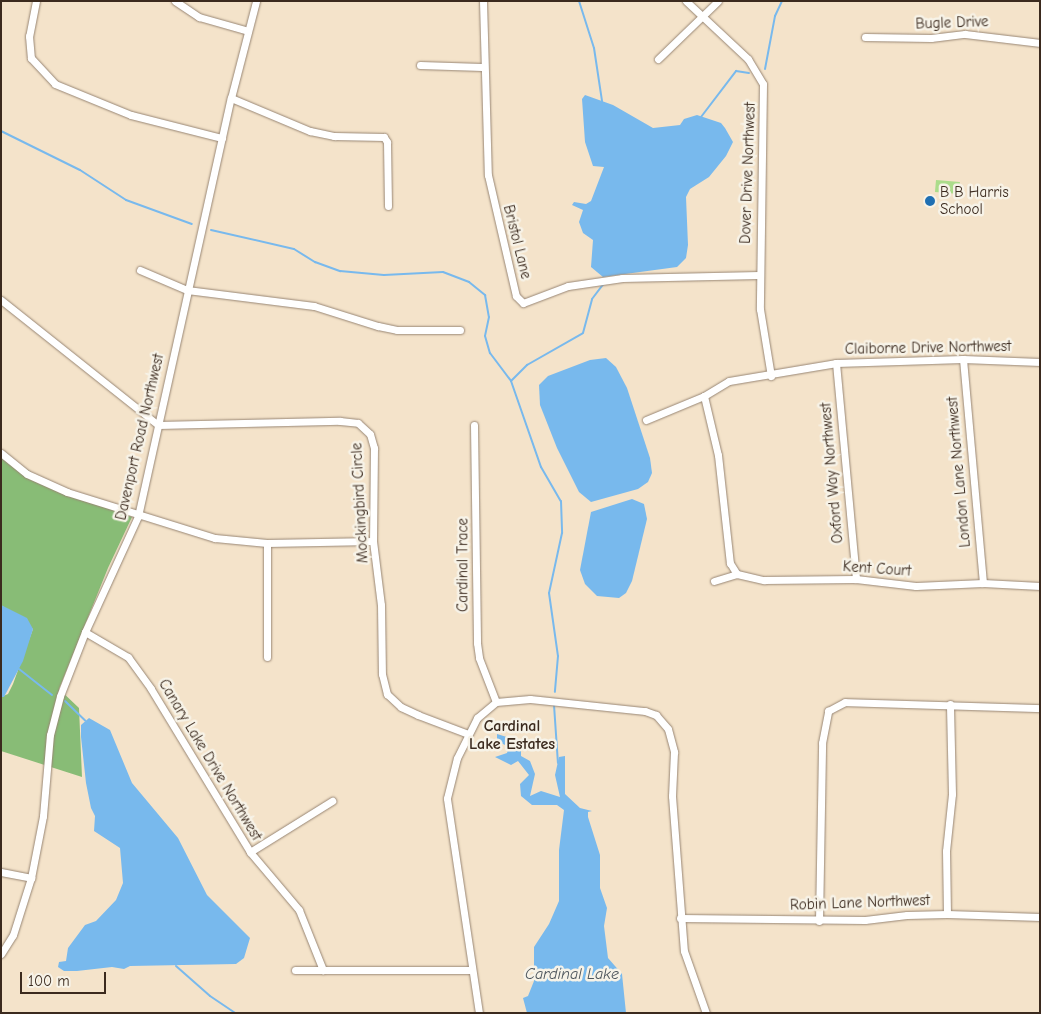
<!DOCTYPE html>
<style>
body{margin:0}
#map{position:relative;width:1041px;height:1014px;overflow:hidden;background:#f4e3ca;font-family:"Comic Neue",sans-serif}
div>[style]{position:absolute}
.green>*{inset:0;background:#abdc8a;transform-origin:0 0}
.forest>*{inset:0;background:#88bc76}
.water>*{inset:0;background:#78b9ed}
.stream>*{height:2px;margin:-1px;padding:0 1px;transform-origin:1px;border-radius:1px;background:#78b9ed}
.roads{filter:drop-shadow(0 0 1px #988674) drop-shadow(0 0 1px #988674)}
.minor>*{height:7px;margin:-3.5px;padding:0 3.5px;transform-origin:3.5px;border-radius:3.5px;background:#fff}
.dots>*{width:14px;height:14px;translate:-50% -50%;box-sizing:border-box;border:2px solid #f7f3e8;border-radius:50%}
span{translate:-50% -50%;white-space:nowrap;text-align:center;line-height:1.15;-webkit-text-stroke:5px #f7f3e8;paint-order:stroke}
.street-label{font-size:15px;color:#3b2a1e}
.poi-label{font-size:15px;color:#3b2a1e}
.left{translate:0 -50%;text-align:left}
.neighbourhood-label{font-size:16px;color:#3b2a1e;font-weight:700}
.water-label{font-size:16px;color:#4d555c;font-style:italic}
.frame{position:absolute;inset:0;border:2px solid #3b2a1e;pointer-events:none}
.scale{position:absolute;left:20px;top:972px;width:86px;height:22px;box-sizing:border-box;border:2px solid #3b2a1e;border-top:0;padding-left:6px;font-size:15px;line-height:18px;white-space:nowrap;color:#3b2a1e;-webkit-text-stroke:4px #f7f3e8;paint-order:stroke}
</style>
<div id="map">
<div class="green">
<i style="left:936px;top:180px;width:24px;height:12px;rotate:5deg"></i>
</div>
<div class="forest">
<i style="clip-path:polygon(1px 453px,48px 483px,132px 517px,108px 568px,59px 689px,79px 708px,82px 777px,1px 751px,1px 697px,8px 694px,13px 684px,33px 629px,1px 605px)"></i>
</div>
<div class="water">
<i style="clip-path:polygon(585px 95px,613px 105px,653px 128px,680px 125px,684px 119px,697px 115px,721px 123px,725px 128px,733px 142px,726px 156px,709px 177px,690px 189px,686px 197px,688px 245px,686px 258px,677px 267px,603px 277px,591px 267px,593px 240px,583px 233px,579px 222px,583px 210px,572px 205px,574px 202px,586px 204px,591px 201px,604px 167px,593px 166px,585px 142px,582px 99px)"></i>
<i style="clip-path:polygon(606px 358px,616px 367px,627px 388px,650px 458px,652px 473px,648px 482px,638px 489px,591px 502px,579px 492px,557px 448px,540px 405px,539px 385px,548px 376px,590px 360px)"></i>
<i style="clip-path:polygon(632px 499px,644px 504px,647px 519px,632px 581px,626px 593px,619px 598px,597px 596px,585px 584px,580px 570px,591px 512px)"></i>
<i style="clip-path:polygon(1px 605px,27px 618px,33px 629px,23px 661px,4px 697px,1px 697px)"></i>
<i style="clip-path:polygon(89px 718px,110px 730px,132px 783px,178px 838px,207px 895px,250px 938px,244px 958px,236px 964px,130px 966px,124px 969px,112px 967px,77px 971px,64px 971px,58px 967px,59px 962px,66px 961px,68px 948px,85px 925px,96px 921px,116px 900px,123px 883px,120px 848px,94px 831px,95px 816px,91px 808px,86px 783px,81px 737px,81px 725px)"></i>
<i style="clip-path:polygon(497px 734px,513px 739px,521px 750px,521px 756px,530px 761px,535px 774px,530px 796px,541px 791px,560px 797px,555px 775px,559px 757px,565px 756px,565px 794px,580px 808px,592px 811px,588px 812px,588px 817px,600px 855px,600px 888px,607px 908px,604px 926px,608px 958px,622px 974px,626px 1013px,527px 1013px,523px 998px,528px 996px,534px 981px,534px 947px,549px 924px,559px 901px,559px 850px,564px 810px,557px 805px,532px 805px,521px 796px,520px 784px,529px 775px,518px 761px,511px 765px,495px 757px,507px 753px,509px 747px,497px 741px)"></i>
</div>
<div class="stream">
<i style="left:579px;top:1px;width:49px;rotate:72.3deg"></i>
<i style="left:594px;top:48px;width:54px;rotate:81.4deg"></i>
<i style="left:765px;top:69px;width:54px;rotate:-79.3deg"></i>
<i style="left:775px;top:16px;width:17px;rotate:-65deg"></i>
<i style="left:701px;top:117px;width:58px;rotate:-52.7deg"></i>
<i style="left:736px;top:71px;width:13px;rotate:9deg"></i>
<i style="left:1px;top:131px;width:88px;rotate:26.3deg"></i>
<i style="left:80px;top:170px;width:55px;rotate:33.1deg"></i>
<i style="left:126px;top:200px;width:70px;rotate:20deg"></i>
<i style="left:211px;top:230px;width:85px;rotate:12.9deg"></i>
<i style="left:294px;top:249px;width:25px;rotate:32deg"></i>
<i style="left:315px;top:262px;width:27px;rotate:20deg"></i>
<i style="left:340px;top:271px;width:44px;rotate:5.2deg"></i>
<i style="left:384px;top:275px;width:59px;rotate:-2.9deg"></i>
<i style="left:443px;top:272px;width:28px;rotate:21deg"></i>
<i style="left:469px;top:282px;width:21px;rotate:39deg"></i>
<i style="left:485px;top:295px;width:22px;rotate:80deg"></i>
<i style="left:489px;top:317px;width:19px;rotate:102deg"></i>
<i style="left:485px;top:336px;width:18px;rotate:74deg"></i>
<i style="left:490px;top:353px;width:35px;rotate:53deg"></i>
<i style="left:511px;top:381px;width:91px;rotate:70.8deg"></i>
<i style="left:541px;top:467px;width:39px;rotate:60deg"></i>
<i style="left:561px;top:501px;width:32px;rotate:88deg"></i>
<i style="left:562px;top:533px;width:61px;rotate:102.2deg"></i>
<i style="left:549px;top:593px;width:64px;rotate:81.9deg"></i>
<i style="left:558px;top:656px;width:36px;rotate:95deg"></i>
<i style="left:511px;top:381px;width:23px;rotate:-45deg"></i>
<i style="left:527px;top:365px;width:64px;rotate:-29.7deg"></i>
<i style="left:583px;top:333px;width:35px;rotate:-75deg"></i>
<i style="left:592px;top:299px;width:20px;rotate:-53deg"></i>
<i style="left:19px;top:669px;width:42px;rotate:38.2deg"></i>
<i style="left:65px;top:701px;width:28px;rotate:44deg"></i>
<i style="left:554px;top:705px;width:58px;rotate:86.1deg"></i>
<i style="left:176px;top:966px;width:45px;rotate:41.4deg"></i>
<i style="left:210px;top:996px;width:30px;rotate:34deg"></i>
</div>
<div class="roads">
<div class="minor">
<i style="left:36px;top:1px;width:36px;rotate:101deg"></i>
<i style="left:29px;top:36px;width:22px;rotate:85deg"></i>
<i style="left:31px;top:58px;width:35px;rotate:47deg"></i>
<i style="left:55px;top:84px;width:82px;rotate:22.2deg"></i>
<i style="left:131px;top:115px;width:94px;rotate:14.2deg"></i>
<i style="left:175px;top:1px;width:29px;rotate:34deg"></i>
<i style="left:199px;top:17px;width:51px;rotate:15.9deg"></i>
<i style="left:483px;top:1px;width:174px;rotate:88.4deg"></i>
<i style="left:488px;top:175px;width:124px;rotate:77deg"></i>
<i style="left:516px;top:296px;width:10px;rotate:45deg"></i>
<i style="left:523px;top:303px;width:48px;rotate:-20.7deg"></i>
<i style="left:568px;top:286px;width:55px;rotate:-8.4deg"></i>
<i style="left:622px;top:278px;width:137px;rotate:-1.3deg"></i>
<i style="left:686px;top:1px;width:85px;rotate:43.1deg"></i>
<i style="left:748px;top:59px;width:29px;rotate:59deg"></i>
<i style="left:763px;top:84px;width:225px;rotate:90.8deg"></i>
<i style="left:760px;top:309px;width:68px;rotate:80.7deg"></i>
<i style="left:865px;top:37px;width:66px;rotate:0.9deg"></i>
<i style="left:931px;top:38px;width:34px;rotate:-7deg"></i>
<i style="left:965px;top:34px;width:76px;rotate:6.8deg"></i>
<i style="left:658px;top:59px;width:83px;rotate:-44deg"></i>
<i style="left:420px;top:65px;width:62px;rotate:1.8deg"></i>
<i style="left:231px;top:98px;width:86px;rotate:22.7deg"></i>
<i style="left:310px;top:131px;width:25px;rotate:12deg"></i>
<i style="left:334px;top:136px;width:50px;rotate:1.1deg"></i>
<i style="left:384px;top:137px;width:6px;rotate:59deg"></i>
<i style="left:387px;top:142px;width:64px;rotate:89.1deg"></i>
<i style="left:140px;top:270px;width:51px;rotate:23.1deg"></i>
<i style="left:187px;top:290px;width:128px;rotate:7.2deg"></i>
<i style="left:314px;top:306px;width:67px;rotate:17.4deg"></i>
<i style="left:378px;top:326px;width:19px;rotate:12deg"></i>
<i style="left:397px;top:330px;width:63px"></i>
<i style="left:1px;top:300px;width:201px;rotate:38.5deg"></i>
<i style="left:158px;top:425px;width:182px;rotate:-1.3deg"></i>
<i style="left:340px;top:421px;width:18px;rotate:6deg"></i>
<i style="left:358px;top:423px;width:16px;rotate:43deg"></i>
<i style="left:370px;top:434px;width:15px;rotate:74deg"></i>
<i style="left:374px;top:448px;width:93px;rotate:90.6deg"></i>
<i style="left:373px;top:541px;width:64px;rotate:82.9deg"></i>
<i style="left:381px;top:605px;width:69px;rotate:89.2deg"></i>
<i style="left:382px;top:674px;width:21px;rotate:76deg"></i>
<i style="left:387px;top:694px;width:19px;rotate:43deg"></i>
<i style="left:401px;top:707px;width:19px;rotate:25deg"></i>
<i style="left:418px;top:715px;width:53px;rotate:20.8deg"></i>
<i style="left:963px;top:359px;width:225px;rotate:84.9deg"></i>
<i style="left:836px;top:363px;width:217px;rotate:84.7deg"></i>
<i style="left:704px;top:396px;width:61px;rotate:76.7deg"></i>
<i style="left:718px;top:455px;width:109px;rotate:83.7deg"></i>
<i style="left:730px;top:563px;width:13px;rotate:58deg"></i>
<i style="left:646px;top:420px;width:63px;rotate:-22.5deg"></i>
<i style="left:704px;top:396px;width:29px;rotate:-31deg"></i>
<i style="left:729px;top:381px;width:109px;rotate:-9.5deg"></i>
<i style="left:836px;top:363px;width:127px;rotate:-1.8deg"></i>
<i style="left:963px;top:359px;width:77px;rotate:2.2deg"></i>
<i style="left:474px;top:425px;width:218px;rotate:89.2deg"></i>
<i style="left:477px;top:643px;width:15px;rotate:82deg"></i>
<i style="left:479px;top:658px;width:47px;rotate:68.9deg"></i>
<i style="left:1px;top:453px;width:33px;rotate:39deg"></i>
<i style="left:27px;top:474px;width:44px;rotate:24.2deg"></i>
<i style="left:67px;top:492px;width:155px;rotate:17.3deg"></i>
<i style="left:215px;top:538px;width:52px;rotate:5.5deg"></i>
<i style="left:267px;top:543px;width:106px;rotate:-1.1deg"></i>
<i style="left:714px;top:581px;width:24px;rotate:-17deg"></i>
<i style="left:737px;top:574px;width:28px;rotate:13deg"></i>
<i style="left:764px;top:580px;width:92px;rotate:-0.6deg"></i>
<i style="left:856px;top:579px;width:60px;rotate:6.7deg"></i>
<i style="left:916px;top:586px;width:67px;rotate:-2.6deg"></i>
<i style="left:983px;top:583px;width:57px;rotate:3deg"></i>
<i style="left:85px;top:632px;width:50px;rotate:30.2deg"></i>
<i style="left:128px;top:657px;width:39px;rotate:54deg"></i>
<i style="left:151px;top:689px;width:191px;rotate:58.7deg"></i>
<i style="left:250px;top:852px;width:76px;rotate:49.8deg"></i>
<i style="left:299px;top:910px;width:65px;rotate:68.2deg"></i>
<i style="left:267px;top:657px;width:114px;rotate:-90deg"></i>
<i style="left:250px;top:852px;width:97px;rotate:-31.9deg"></i>
<i style="left:1px;top:872px;width:31px;rotate:11deg"></i>
<i style="left:947px;top:914px;width:63px;rotate:-90.9deg"></i>
<i style="left:946px;top:851px;width:57px;rotate:-84deg"></i>
<i style="left:952px;top:794px;width:90px;rotate:-91.3deg"></i>
<i style="left:680px;top:918px;width:185px;rotate:0.6deg"></i>
<i style="left:865px;top:920px;width:42px;rotate:-6.8deg"></i>
<i style="left:907px;top:915px;width:40px;rotate:-1.4deg"></i>
<i style="left:947px;top:914px;width:93px;rotate:1.8deg"></i>
<i style="left:819px;top:921px;width:178px;rotate:-89deg"></i>
<i style="left:822px;top:743px;width:33px;rotate:-79deg"></i>
<i style="left:828px;top:711px;width:19px;rotate:-28deg"></i>
<i style="left:845px;top:702px;width:195px;rotate:1.8deg"></i>
<i style="left:1px;top:954px;width:22px;rotate:-58deg"></i>
<i style="left:13px;top:935px;width:60px;rotate:-72.5deg"></i>
<i style="left:31px;top:878px;width:63px;rotate:-79deg"></i>
<i style="left:43px;top:816px;width:81px;rotate:-85.1deg"></i>
<i style="left:50px;top:735px;width:40px;rotate:-75.6deg"></i>
<i style="left:60px;top:696px;width:69px;rotate:-68.7deg"></i>
<i style="left:85px;top:632px;width:128px;rotate:-65.4deg"></i>
<i style="left:138px;top:516px;width:428px;rotate:-77.5deg"></i>
<i style="left:231px;top:98px;width:100px;rotate:-75.5deg"></i>
<i style="left:295px;top:970px;width:176px"></i>
<i style="left:479px;top:1013px;width:217px;rotate:-98.5deg"></i>
<i style="left:447px;top:798px;width:41px;rotate:-76deg"></i>
<i style="left:457px;top:758px;width:45px;rotate:-63.4deg"></i>
<i style="left:477px;top:718px;width:25px;rotate:-40deg"></i>
<i style="left:496px;top:702px;width:34px;rotate:-5deg"></i>
<i style="left:530px;top:699px;width:116px;rotate:6deg"></i>
<i style="left:645px;top:711px;width:12px;rotate:20deg"></i>
<i style="left:656px;top:715px;width:18px;rotate:49deg"></i>
<i style="left:668px;top:729px;width:24px;rotate:75deg"></i>
<i style="left:674px;top:752px;width:44px;rotate:92.6deg"></i>
<i style="left:672px;top:796px;width:155px;rotate:85.6deg"></i>
<i style="left:684px;top:951px;width:66px;rotate:70.5deg"></i>
</div>
</div>
<div class="dots">
<i style="left:930px;top:201px;background:#1f6fb2"></i>
</div>
<div class="street-label">
<span style="left:952px;top:23px;rotate:-2deg">Bugle Drive</span>
<span style="left:748px;top:173px;rotate:-88deg">Dover Drive Northwest</span>
<span style="left:517px;top:242px;rotate:76deg">Bristol Lane</span>
<span style="left:928px;top:348px;rotate:-1deg">Claiborne Drive Northwest</span>
<span style="left:140px;top:437px;rotate:-77deg">Davenport Road Northwest</span>
<span style="left:959px;top:472px;rotate:-95deg">London Lane Northwest</span>
<span style="left:832px;top:473px;rotate:-95deg">Oxford Way Northwest</span>
<span style="left:360px;top:503px;rotate:-93deg">Mockingbird Circle</span>
<span style="left:463px;top:565px;rotate:-90deg">Cardinal Trace</span>
<span style="left:877px;top:569px;rotate:4deg">Kent Court</span>
<span style="left:210px;top:760px;rotate:59deg">Canary Lake Drive Northwest</span>
<span style="left:860px;top:903px;rotate:-2deg">Robin Lane Northwest</span>
</div>
<div class="poi-label">
<span class="left" style="left:940px;top:201px">B B Harris<br>School</span>
</div>
<div class="neighbourhood-label">
<span style="left:512px;top:735px">Cardinal<br>Lake Estates</span>
</div>
<div class="water-label">
<span style="left:572px;top:974px">Cardinal Lake</span>
</div>
<div class="frame"></div>
<div class="scale">100 m</div>
</div>
